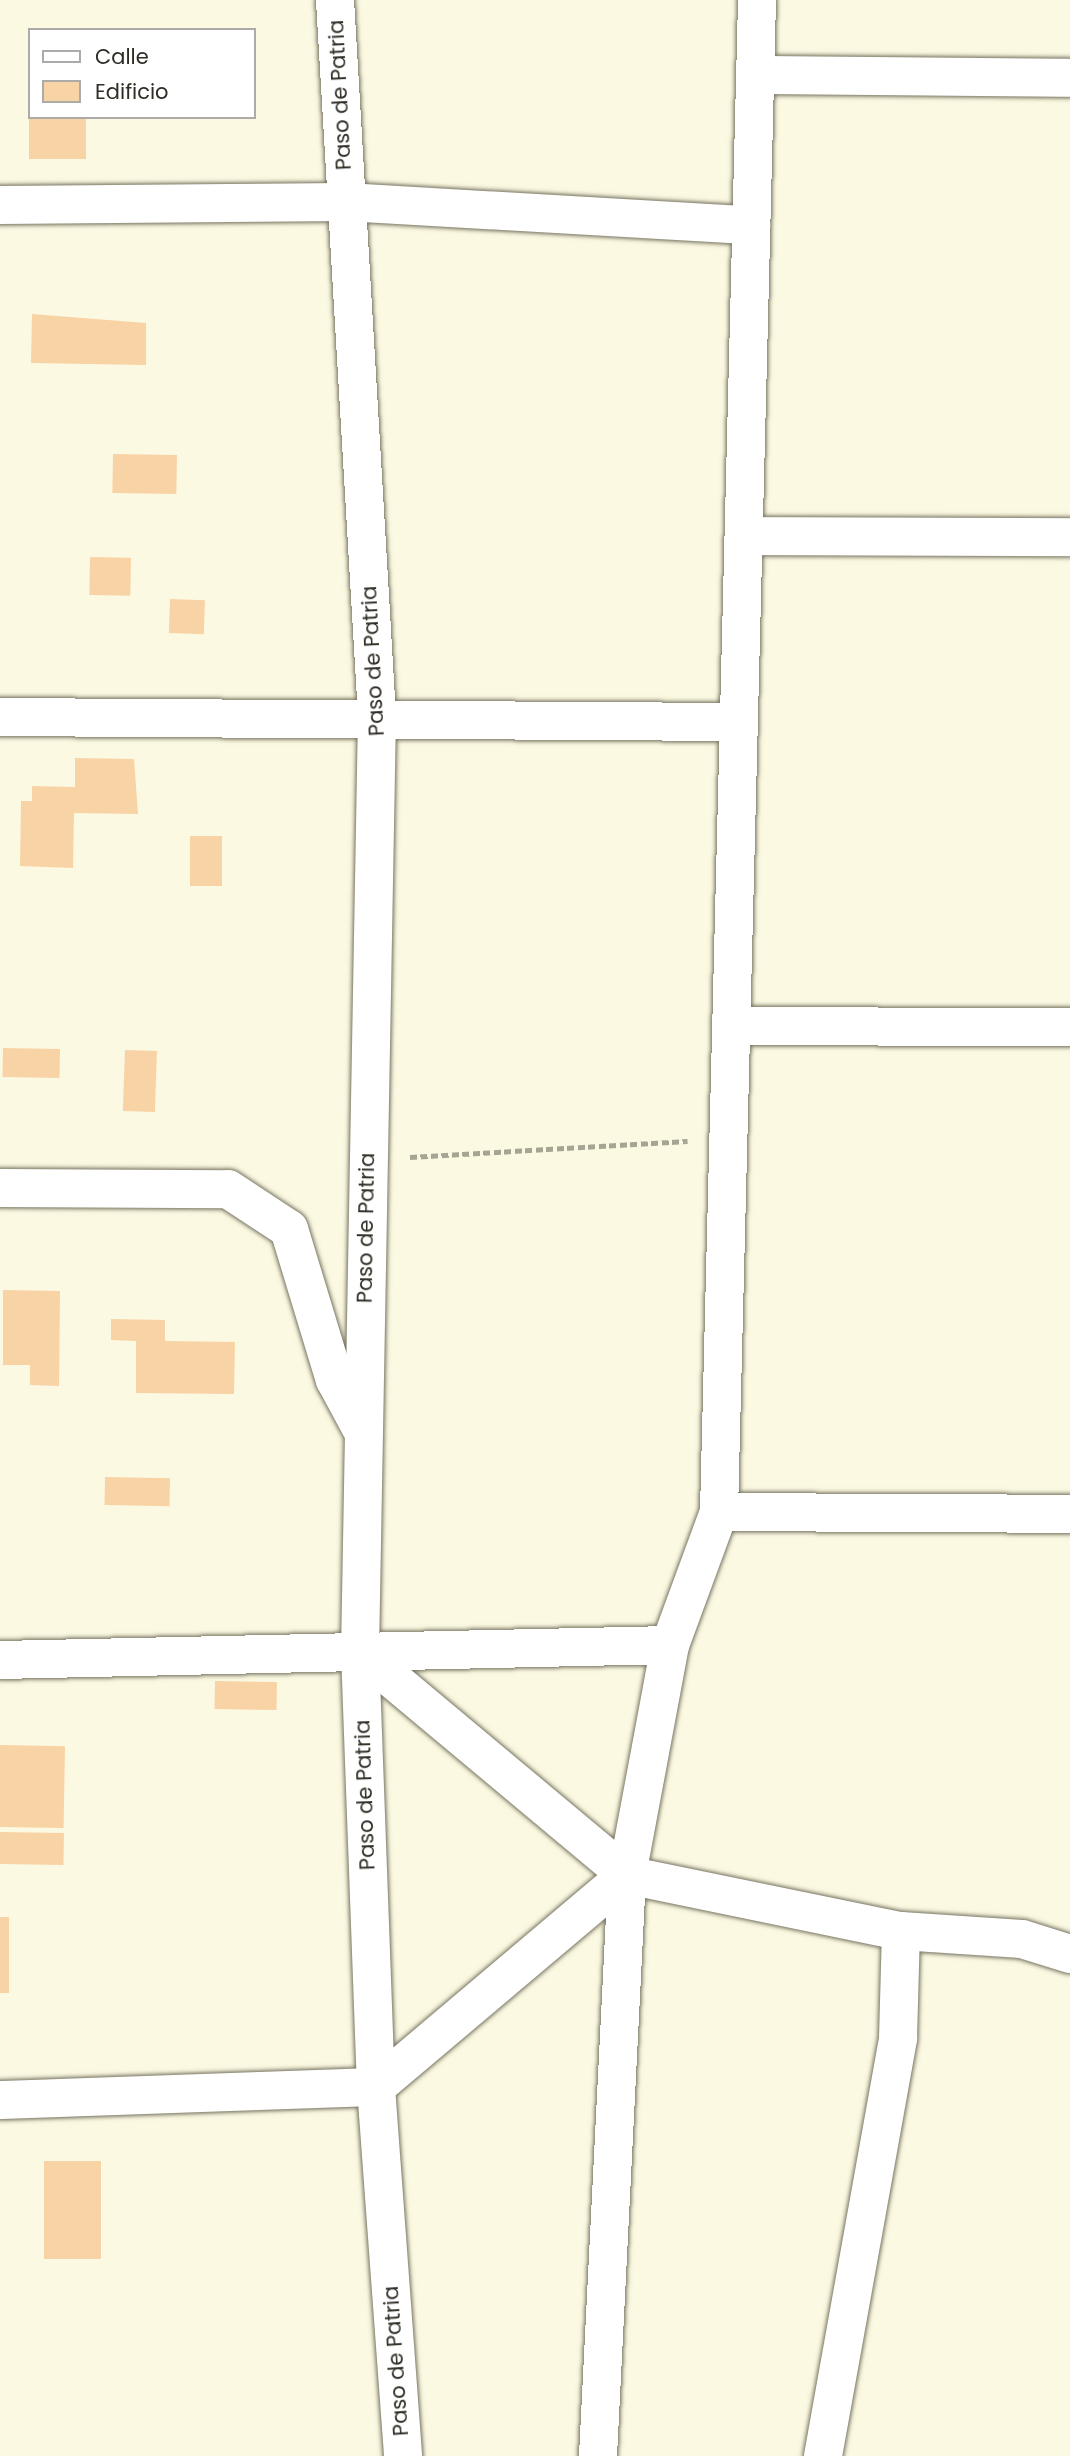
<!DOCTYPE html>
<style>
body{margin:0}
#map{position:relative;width:1070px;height:2456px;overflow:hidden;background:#fcf9e2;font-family:Poppins,sans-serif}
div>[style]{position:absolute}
.building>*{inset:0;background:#f8d3a6;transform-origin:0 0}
.path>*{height:4.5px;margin-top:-2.25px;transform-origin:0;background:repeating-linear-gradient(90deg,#a6a493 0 7px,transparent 0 10.5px)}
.roads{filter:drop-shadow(0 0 2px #777461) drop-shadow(0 0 2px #777461)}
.minor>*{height:38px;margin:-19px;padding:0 19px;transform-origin:19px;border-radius:19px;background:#fff}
span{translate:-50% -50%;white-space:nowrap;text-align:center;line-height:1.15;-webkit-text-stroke:5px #fff;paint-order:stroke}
.street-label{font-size:21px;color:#2f2d25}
.legend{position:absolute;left:28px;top:28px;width:228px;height:91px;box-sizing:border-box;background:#fff;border:2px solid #acaba8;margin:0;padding:9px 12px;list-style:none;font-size:21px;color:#2f2d25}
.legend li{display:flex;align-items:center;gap:14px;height:35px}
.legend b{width:35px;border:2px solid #acaba8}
</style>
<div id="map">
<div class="building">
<i style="left:29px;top:117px;width:57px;height:42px"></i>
<i style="clip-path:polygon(32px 314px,146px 323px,146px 365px,31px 363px)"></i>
<i style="left:113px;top:454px;width:64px;height:39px;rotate:1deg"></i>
<i style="left:90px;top:557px;width:41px;height:38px;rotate:1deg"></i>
<i style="left:170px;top:599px;width:35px;height:34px;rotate:2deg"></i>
<i style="clip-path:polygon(75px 758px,134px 759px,138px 814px,74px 813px,73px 868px,20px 866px,21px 801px,32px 801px,32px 786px,75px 787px)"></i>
<i style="left:190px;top:836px;width:32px;height:50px"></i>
<i style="left:3px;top:1048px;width:57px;height:29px;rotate:1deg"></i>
<i style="left:125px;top:1050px;width:32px;height:61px;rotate:2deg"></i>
<i style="clip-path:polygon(3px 1290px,60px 1291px,59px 1386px,30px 1385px,30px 1365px,3px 1365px)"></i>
<i style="clip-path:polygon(111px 1319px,165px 1320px,165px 1341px,235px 1342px,234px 1394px,136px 1393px,136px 1341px,111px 1340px)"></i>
<i style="left:105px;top:1477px;width:65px;height:28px;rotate:1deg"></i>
<i style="left:215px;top:1681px;width:62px;height:28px;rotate:1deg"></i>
<i style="left:0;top:1745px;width:65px;height:82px;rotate:1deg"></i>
<i style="left:0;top:1832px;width:64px;height:32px;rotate:1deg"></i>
<i style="left:0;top:1917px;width:9px;height:76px"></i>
<i style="left:44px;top:2161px;width:57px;height:98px"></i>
</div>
<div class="path">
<i style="left:410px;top:1157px;width:278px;rotate:-3.3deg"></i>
</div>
<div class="roads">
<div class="minor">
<i style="left:335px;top:0;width:717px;rotate:86.64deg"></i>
<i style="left:377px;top:716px;width:936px;rotate:91.04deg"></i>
<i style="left:360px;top:1652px;width:435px;rotate:87.9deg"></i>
<i style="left:376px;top:2087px;width:370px;rotate:85.8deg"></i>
<i style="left:756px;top:75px;width:314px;rotate:0.5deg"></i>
<i style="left:0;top:205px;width:346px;rotate:-0.5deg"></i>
<i style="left:346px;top:202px;width:406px;rotate:3.3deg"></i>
<i style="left:744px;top:536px;width:326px;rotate:0.2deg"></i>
<i style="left:0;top:717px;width:739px;rotate:0.39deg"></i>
<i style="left:731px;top:1026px;width:339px;rotate:0.2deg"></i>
<i style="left:0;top:1188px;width:228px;rotate:0.3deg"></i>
<i style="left:228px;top:1189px;width:73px;rotate:33.3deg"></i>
<i style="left:289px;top:1229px;width:158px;rotate:73.1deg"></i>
<i style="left:335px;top:1380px;width:55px;rotate:61.6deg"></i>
<i style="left:719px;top:1512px;width:1512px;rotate:-88.56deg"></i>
<i style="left:360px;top:1652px;width:348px;rotate:39.9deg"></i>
<i style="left:627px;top:1875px;width:280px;rotate:11.6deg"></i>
<i style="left:901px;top:1931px;width:121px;rotate:3.8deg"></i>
<i style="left:1022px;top:1939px;width:50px;rotate:17.4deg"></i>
<i style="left:0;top:1660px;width:670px;rotate:-1.28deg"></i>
<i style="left:670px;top:1645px;width:142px;rotate:-69.8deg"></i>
<i style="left:719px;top:1512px;width:351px;rotate:0.3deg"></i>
<i style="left:0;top:2100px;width:376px;rotate:-2deg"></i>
<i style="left:376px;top:2087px;width:329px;rotate:-40.2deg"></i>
<i style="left:598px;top:2456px;width:582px;rotate:-87.14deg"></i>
<i style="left:627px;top:1875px;width:234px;rotate:-79.4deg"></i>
<i style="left:823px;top:2456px;width:425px;rotate:-79.8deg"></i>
<i style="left:898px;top:2038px;width:107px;rotate:-88.4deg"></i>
</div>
</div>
<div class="street-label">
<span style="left:340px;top:95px;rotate:-93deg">Paso de Patria</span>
<span style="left:373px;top:661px;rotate:-93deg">Paso de Patria</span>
<span style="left:366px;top:1228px;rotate:-89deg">Paso de Patria</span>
<span style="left:365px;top:1795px;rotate:-92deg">Paso de Patria</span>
<span style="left:396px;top:2361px;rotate:-94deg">Paso de Patria</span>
</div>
<ul class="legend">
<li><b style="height:9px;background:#fff"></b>Calle</li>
<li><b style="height:19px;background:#f8d3a6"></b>Edificio</li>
</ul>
</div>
